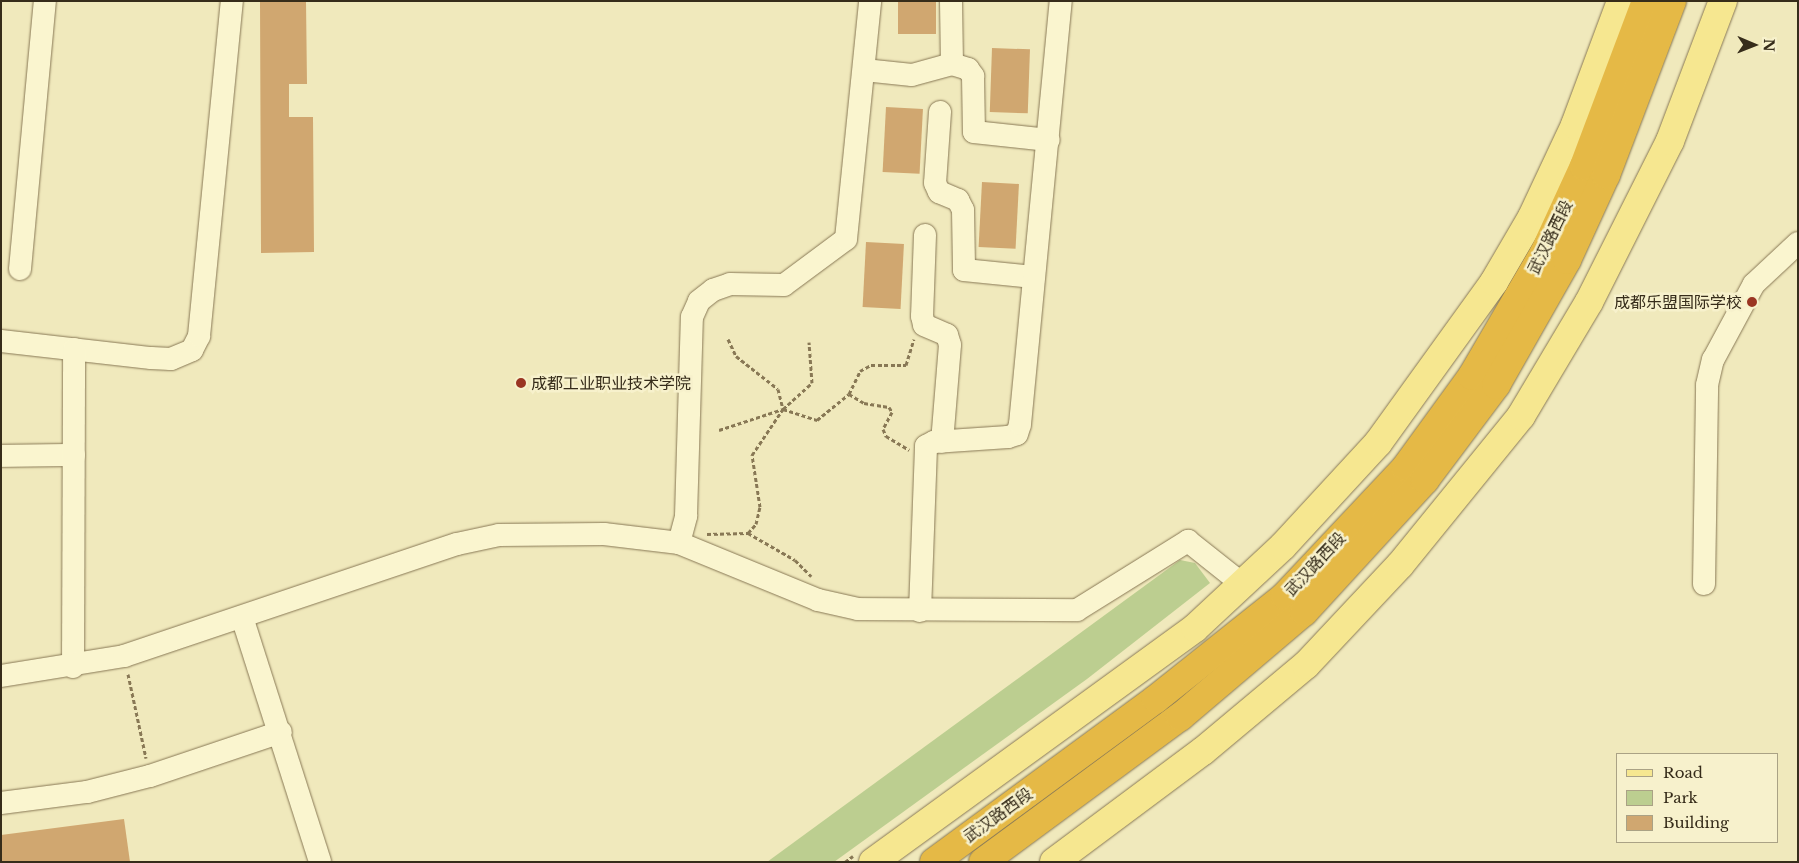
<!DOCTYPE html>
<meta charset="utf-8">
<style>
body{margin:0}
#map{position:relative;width:1799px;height:863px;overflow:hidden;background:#f0e9bc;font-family:"Libre Baskerville","Noto Sans SC",serif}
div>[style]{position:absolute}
.green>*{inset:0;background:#bcce90}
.building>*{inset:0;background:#d0a770;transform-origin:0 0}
.path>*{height:3px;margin-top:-1.5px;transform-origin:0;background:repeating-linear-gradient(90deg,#887855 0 4px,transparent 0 6.5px)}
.roads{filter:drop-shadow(0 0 1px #887855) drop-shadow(0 0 1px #887855)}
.minor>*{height:22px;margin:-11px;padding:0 11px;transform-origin:11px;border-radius:11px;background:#faf5cf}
.major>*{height:28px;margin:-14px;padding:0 14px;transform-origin:14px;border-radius:14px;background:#f6e790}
.highway>*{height:28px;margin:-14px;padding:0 14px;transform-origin:14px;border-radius:14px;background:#e5b946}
.dots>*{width:14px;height:14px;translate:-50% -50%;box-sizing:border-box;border:2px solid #f7f1cc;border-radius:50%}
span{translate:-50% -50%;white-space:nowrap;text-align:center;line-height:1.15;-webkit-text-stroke:5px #f7f1cc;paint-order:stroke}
.street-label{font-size:16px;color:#362c1a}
.poi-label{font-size:16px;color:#362c1a}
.right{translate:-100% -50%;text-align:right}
.left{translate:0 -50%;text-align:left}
.frame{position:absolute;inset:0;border:2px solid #362c1a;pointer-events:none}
.legend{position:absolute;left:1616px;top:753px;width:162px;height:90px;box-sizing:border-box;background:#f7f1cc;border:1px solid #aaa285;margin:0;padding:6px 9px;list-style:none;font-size:15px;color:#362c1a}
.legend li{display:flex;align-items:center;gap:10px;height:25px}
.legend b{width:25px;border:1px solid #aaa285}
.north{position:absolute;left:1729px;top:20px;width:50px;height:50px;-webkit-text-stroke:4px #f7f1cc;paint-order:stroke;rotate:91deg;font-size:14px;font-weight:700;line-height:20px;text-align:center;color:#362c1a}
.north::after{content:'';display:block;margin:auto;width:18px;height:22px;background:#362c1a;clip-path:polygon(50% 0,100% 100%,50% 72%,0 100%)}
</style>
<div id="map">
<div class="green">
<i style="clip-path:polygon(1180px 560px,1195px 563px,1210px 583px,1087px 679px,834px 862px,767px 862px)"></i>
</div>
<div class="building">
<i style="clip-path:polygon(260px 1px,306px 1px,307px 84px,289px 84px,289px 117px,313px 117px,314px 252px,261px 253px)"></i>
<i style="left:898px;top:1px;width:38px;height:33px"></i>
<i style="left:992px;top:48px;width:38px;height:64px;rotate:2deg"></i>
<i style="left:886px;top:107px;width:37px;height:65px;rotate:3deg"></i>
<i style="left:982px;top:182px;width:37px;height:65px;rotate:3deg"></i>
<i style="left:866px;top:242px;width:38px;height:65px;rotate:3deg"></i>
<i style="clip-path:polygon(124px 819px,130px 862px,1px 862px,1px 835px)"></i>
</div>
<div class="path">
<i style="left:728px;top:339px;width:19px;rotate:65deg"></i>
<i style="left:736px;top:356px;width:53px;rotate:38.2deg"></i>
<i style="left:778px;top:389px;width:21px;rotate:76deg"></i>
<i style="left:849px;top:394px;width:17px;rotate:31deg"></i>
<i style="left:864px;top:403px;width:25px;rotate:9deg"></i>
<i style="left:889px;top:407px;width:6px;rotate:59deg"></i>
<i style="left:892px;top:412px;width:19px;rotate:118deg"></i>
<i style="left:883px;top:429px;width:8px;rotate:67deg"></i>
<i style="left:886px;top:436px;width:27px;rotate:31deg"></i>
<i style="left:719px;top:430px;width:67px;rotate:-18.2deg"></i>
<i style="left:783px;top:409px;width:36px;rotate:18deg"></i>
<i style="left:817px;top:420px;width:41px;rotate:-39.1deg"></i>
<i style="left:849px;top:394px;width:25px;rotate:-64deg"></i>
<i style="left:860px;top:371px;width:13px;rotate:-29deg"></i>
<i style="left:871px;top:365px;width:35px"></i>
<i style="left:906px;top:365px;width:27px;rotate:-73deg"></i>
<i style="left:748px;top:533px;width:54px;rotate:29.9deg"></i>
<i style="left:795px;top:560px;width:23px;rotate:45deg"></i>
<i style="left:707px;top:534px;width:41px;rotate:-1.4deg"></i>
<i style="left:748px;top:533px;width:12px;rotate:-48deg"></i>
<i style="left:756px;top:524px;width:17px;rotate:-77deg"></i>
<i style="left:760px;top:507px;width:53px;rotate:-98.7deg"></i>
<i style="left:752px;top:455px;width:55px;rotate:-56deg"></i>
<i style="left:783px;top:409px;width:39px;rotate:-42deg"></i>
<i style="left:812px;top:383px;width:41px;rotate:-94.2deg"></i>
<i style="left:128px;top:674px;width:86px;rotate:77.9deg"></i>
<i style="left:845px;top:862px;width:10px;rotate:-37deg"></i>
</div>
<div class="roads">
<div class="minor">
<i style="left:951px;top:1px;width:63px;rotate:89.1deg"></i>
<i style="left:952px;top:64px;width:17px;rotate:17deg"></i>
<i style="left:968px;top:69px;width:9px;rotate:54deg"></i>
<i style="left:973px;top:76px;width:56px;rotate:89deg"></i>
<i style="left:974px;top:132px;width:75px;rotate:6.1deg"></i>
<i style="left:864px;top:70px;width:48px;rotate:5.9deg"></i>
<i style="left:912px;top:75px;width:41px;rotate:-15.4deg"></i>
<i style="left:940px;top:112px;width:71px;rotate:94deg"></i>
<i style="left:935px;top:183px;width:10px;rotate:66deg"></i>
<i style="left:939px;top:192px;width:21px;rotate:23deg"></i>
<i style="left:958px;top:200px;width:11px;rotate:63deg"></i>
<i style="left:963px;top:210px;width:60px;rotate:89deg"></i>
<i style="left:964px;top:270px;width:70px;rotate:5.7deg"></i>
<i style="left:925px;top:235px;width:81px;rotate:92.1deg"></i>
<i style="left:922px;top:316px;width:9px;rotate:77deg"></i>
<i style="left:924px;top:325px;width:25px;rotate:23deg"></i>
<i style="left:947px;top:335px;width:10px;rotate:73deg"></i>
<i style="left:950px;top:345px;width:97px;rotate:94.7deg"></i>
<i style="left:20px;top:269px;width:269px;rotate:-84.7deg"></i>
<i style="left:1px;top:341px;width:151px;rotate:6.5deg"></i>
<i style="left:151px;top:358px;width:20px;rotate:3deg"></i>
<i style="left:171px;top:359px;width:23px;rotate:-23deg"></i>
<i style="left:192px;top:350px;width:16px;rotate:-63deg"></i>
<i style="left:199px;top:336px;width:337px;rotate:-84.4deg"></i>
<i style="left:1px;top:456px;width:73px;rotate:-0.8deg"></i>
<i style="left:679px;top:543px;width:28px;rotate:-75deg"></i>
<i style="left:686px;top:516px;width:199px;rotate:-88.3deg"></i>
<i style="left:692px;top:317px;width:17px;rotate:-66deg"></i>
<i style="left:699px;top:301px;width:18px;rotate:-38deg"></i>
<i style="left:713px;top:290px;width:18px;rotate:-19deg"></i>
<i style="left:730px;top:284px;width:54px;rotate:1.1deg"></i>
<i style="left:784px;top:285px;width:77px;rotate:-36.6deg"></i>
<i style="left:846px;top:239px;width:239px;rotate:-84.2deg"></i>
<i style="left:1704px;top:584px;width:199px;rotate:-89.1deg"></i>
<i style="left:1707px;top:385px;width:26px;rotate:-77deg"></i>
<i style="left:1713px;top:360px;width:86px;rotate:-61.7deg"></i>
<i style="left:1754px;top:284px;width:60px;rotate:-43deg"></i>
<i style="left:920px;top:611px;width:165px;rotate:-87.9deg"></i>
<i style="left:926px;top:446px;width:9px;rotate:-27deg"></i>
<i style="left:934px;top:442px;width:74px;rotate:-3.9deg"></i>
<i style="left:1008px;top:437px;width:9px;rotate:-18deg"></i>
<i style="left:1017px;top:434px;width:10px;rotate:-73deg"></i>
<i style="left:1020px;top:424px;width:425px;rotate:-84.5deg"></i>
<i style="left:242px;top:617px;width:257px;rotate:72.3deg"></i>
<i style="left:73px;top:667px;width:318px;rotate:-89.8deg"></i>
<i style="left:1px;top:676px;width:125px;rotate:-9.2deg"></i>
<i style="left:124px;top:656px;width:351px;rotate:-18.6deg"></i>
<i style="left:457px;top:544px;width:43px;rotate:-12.1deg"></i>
<i style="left:499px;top:535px;width:105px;rotate:-0.5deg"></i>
<i style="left:604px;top:534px;width:76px;rotate:6.8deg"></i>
<i style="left:679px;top:543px;width:150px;rotate:22.3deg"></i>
<i style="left:818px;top:600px;width:41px;rotate:12.7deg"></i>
<i style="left:858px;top:609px;width:219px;rotate:0.3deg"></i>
<i style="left:1077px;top:610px;width:131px;rotate:-31.9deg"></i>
<i style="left:1188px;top:541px;width:69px;rotate:38.5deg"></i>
<i style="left:1px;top:803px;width:87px;rotate:-7.3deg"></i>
<i style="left:87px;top:792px;width:65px;rotate:-14.3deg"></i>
<i style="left:150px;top:776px;width:138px;rotate:-18.6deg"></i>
</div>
<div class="major">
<i style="left:873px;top:862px;width:398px;rotate:-36deg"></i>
<i style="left:1195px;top:628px;width:120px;rotate:-43deg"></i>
<i style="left:1283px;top:546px;width:140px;rotate:-47.3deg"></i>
<i style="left:1378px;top:443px;width:198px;rotate:-54.2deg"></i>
<i style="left:1494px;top:282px;width:75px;rotate:-59.7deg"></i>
<i style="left:1532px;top:217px;width:102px;rotate:-64.9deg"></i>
<i style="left:1575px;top:125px;width:132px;rotate:-69.6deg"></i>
<i style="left:1054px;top:862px;width:186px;rotate:-36.7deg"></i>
<i style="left:1203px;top:751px;width:134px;rotate:-39.9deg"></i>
<i style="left:1306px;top:665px;width:137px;rotate:-46.8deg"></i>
<i style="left:1400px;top:565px;width:192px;rotate:-50.9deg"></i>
<i style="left:1521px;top:416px;width:133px;rotate:-59.2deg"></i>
<i style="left:1589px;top:302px;width:180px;rotate:-63.3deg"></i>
<i style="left:1670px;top:141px;width:150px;rotate:-69.3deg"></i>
</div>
<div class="highway">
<i style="left:934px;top:862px;width:275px;rotate:-36.3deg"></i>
<i style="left:1156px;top:699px;width:165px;rotate:-38.6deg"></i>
<i style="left:1285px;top:596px;width:177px;rotate:-46.8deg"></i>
<i style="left:1406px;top:467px;width:112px;rotate:-54deg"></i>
<i style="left:1472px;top:376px;width:143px;rotate:-59.7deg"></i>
<i style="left:1544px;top:253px;width:96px;rotate:-65.3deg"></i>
<i style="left:1584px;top:166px;width:176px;rotate:-69.4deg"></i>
<i style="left:983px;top:862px;width:245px;rotate:-36.4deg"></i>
<i style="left:1180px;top:717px;width:162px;rotate:-40.3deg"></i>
<i style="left:1304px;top:612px;width:179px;rotate:-47.5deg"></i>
<i style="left:1425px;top:480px;width:119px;rotate:-53.2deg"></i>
<i style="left:1496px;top:385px;width:144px;rotate:-60.4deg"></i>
<i style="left:1567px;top:260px;width:94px;rotate:-65.4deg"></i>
<i style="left:1606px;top:175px;width:186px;rotate:-69.2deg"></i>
</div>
</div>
<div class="dots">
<i style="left:1752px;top:302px;background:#9a3522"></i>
<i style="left:521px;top:383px;background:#9a3522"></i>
</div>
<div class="street-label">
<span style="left:1550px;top:237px;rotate:-64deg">武汉路西段</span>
<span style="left:1315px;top:564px;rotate:-47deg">武汉路西段</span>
<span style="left:998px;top:815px;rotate:-36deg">武汉路西段</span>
</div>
<div class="poi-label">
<span class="right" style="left:1742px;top:302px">成都乐盟国际学校</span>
<span class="left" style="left:531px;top:383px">成都工业职业技术学院</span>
</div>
<div class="frame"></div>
<ul class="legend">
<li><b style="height:6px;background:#f6e790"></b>Road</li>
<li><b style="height:14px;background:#bcce90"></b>Park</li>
<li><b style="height:14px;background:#d0a770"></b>Building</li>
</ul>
<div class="north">N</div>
</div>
